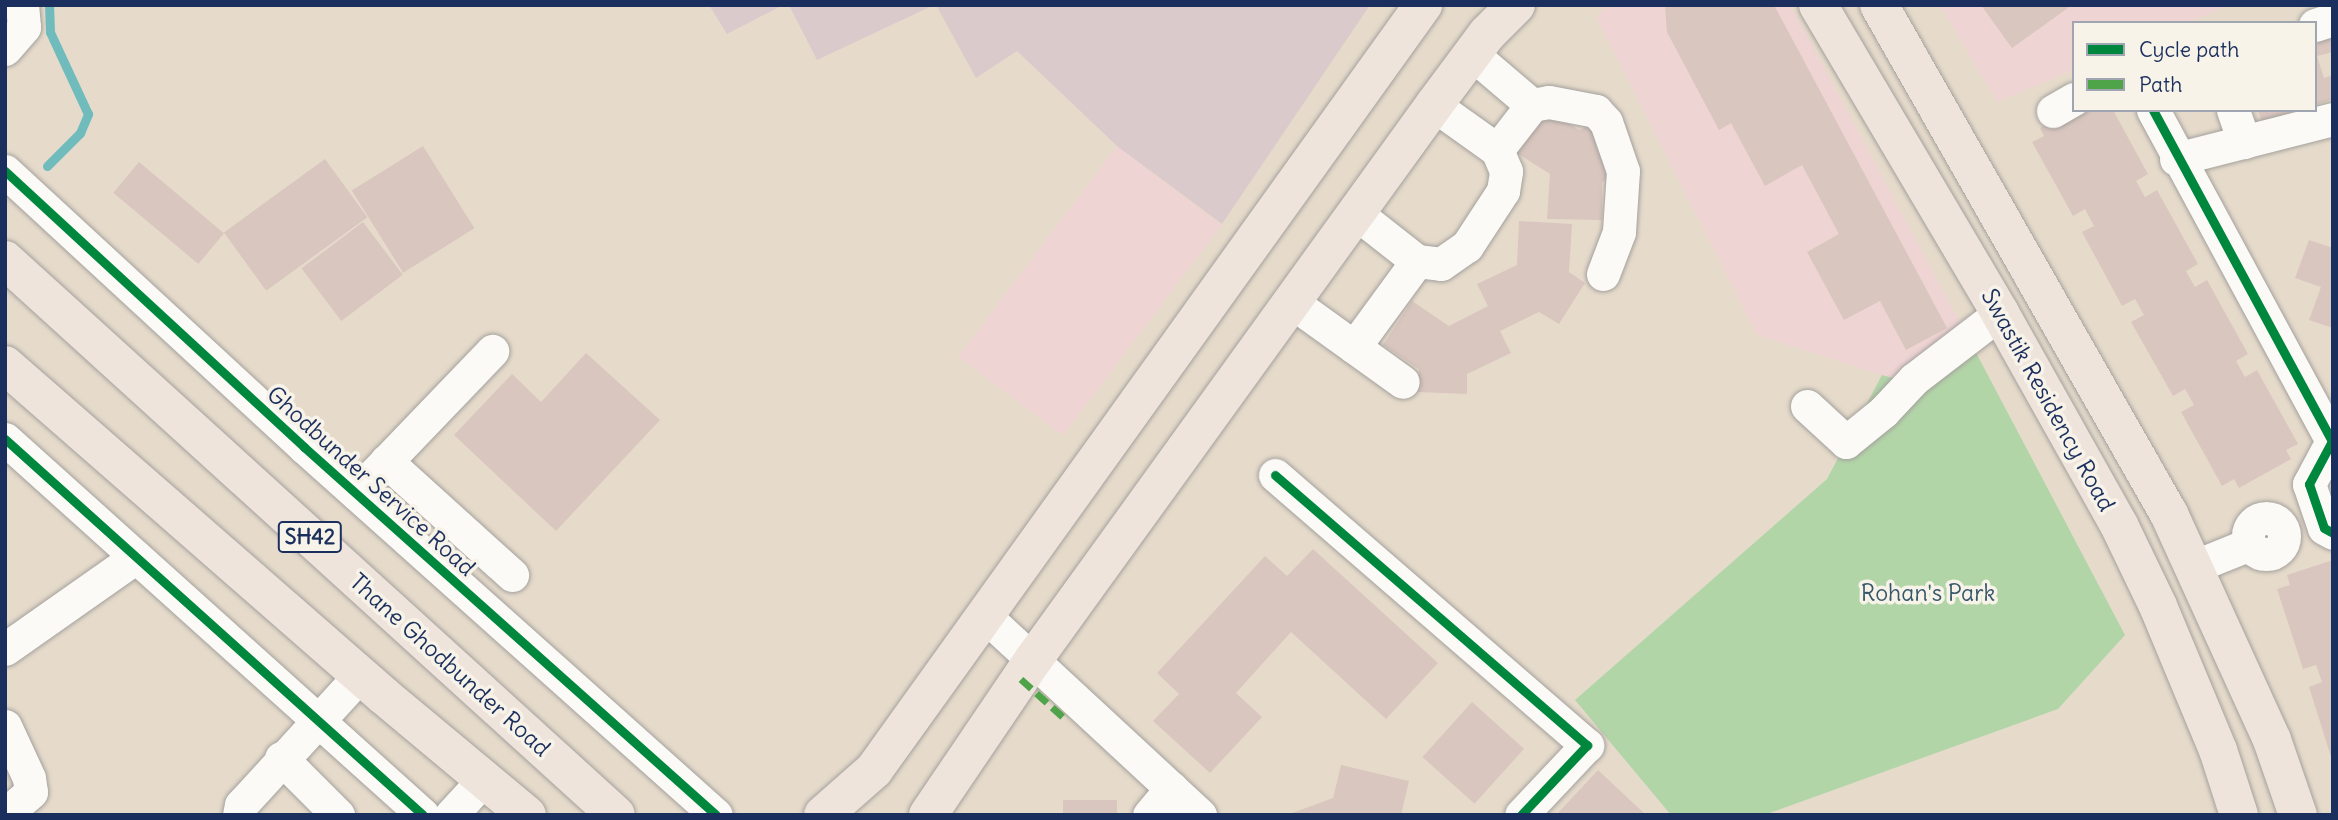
<!DOCTYPE html>
<style>
body{margin:0}
#map{position:relative;width:2338px;height:820px;overflow:hidden;background:#e6dbcb;font-family:Delius,sans-serif}
div>[style]{position:absolute}
.built>*{inset:0;background:#eed4d3;transform-origin:0 0}
.industrial>*{inset:0;background:#dacacb}
.green>*{inset:0;background:#b2d5a8}
.stream>*{height:9px;margin:-4.5px;padding:0 4.5px;transform-origin:4.5px;border-radius:4.5px;background:#70bcbc}
.building>*{inset:0;background:#d9c6bf;transform-origin:0 0}
.roads{filter:drop-shadow(0 0 2px #a4a19d) drop-shadow(0 0 2px #a4a19d)}
.minor>*{height:33px;margin:-16.5px;padding:0 16.5px;transform-origin:16.5px;border-radius:16.5px;background:#fbfaf7}
.minor>.ring{margin:-16.5px;padding:0;box-sizing:content-box;background:none;border:33px solid #fbfaf7;border-radius:50%}
.major>*{height:38px;margin:-19px;padding:0 19px;transform-origin:19px;border-radius:19px;background:#eee4dc}
.quiet>*{height:7px;margin-top:-3.5px;transform-origin:0;background:repeating-linear-gradient(90deg,#4fa44a 0 14px,transparent 0 21px)}
.cycleway>*{height:9px;margin:-4.5px;padding:0 4.5px;transform-origin:4.5px;border-radius:4.5px;background:#00873e}
span{translate:-50% -50%;white-space:nowrap;text-align:center;line-height:1.15;-webkit-text-stroke:7px #f7f3e8;paint-order:stroke}
.shield-label span{padding:2px 5px;background:#f7f3e8;border:2px solid;border-radius:5px;-webkit-text-stroke-width:0}
.shield-label{font-size:21px;color:#1b2f5e;font-weight:700}
.street-label{font-size:23px;color:#1b2f5e}
.park-label{font-size:23px;color:#365769}
.frame{position:absolute;inset:0;border:7px solid #1b2f5e;pointer-events:none}
.legend{position:absolute;left:2072px;top:21px;width:245px;height:91px;box-sizing:border-box;background:#f7f3e8;border:2px solid #9fa5b1;margin:0;padding:9px 12px;list-style:none;font-size:21px;color:#1b2f5e}
.legend li{display:flex;align-items:center;gap:14px;height:35px}
.legend b{width:35px;border:2px solid #9fa5b1}
</style>
<div id="map">
<div class="built">
<i style="clip-path:polygon(1608px 5px,1788px 5px,1796px 15px,1964px 330px,1909px 384px,1757px 335px,1596px 17px)"></i>
<i style="clip-path:polygon(1940px 5px,2229px 5px,2187px 23px,2074px 23px,2074px 70px,1997px 102px)"></i>
<i style="left:1117px;top:146px;width:131px;height:264px;rotate:37deg"></i>
</div>
<div class="industrial">
<i style="clip-path:polygon(709px 5px,783px 5px,727px 34px)"></i>
<i style="clip-path:polygon(789px 5px,934px 5px,817px 60px)"></i>
<i style="clip-path:polygon(936px 5px,1370px 5px,1222px 224px,1117px 146px,1017px 51px,976px 78px)"></i>
</div>
<div class="green">
<i style="clip-path:polygon(1964px 330px,2125px 635px,2058px 709px,1764px 815px,1671px 815px,1575px 700px,1827px 479px,1882px 375px,1910px 383px)"></i>
</div>
<div class="stream">
<i style="left:47px;top:166px;width:47px;rotate:-45deg"></i>
<i style="left:80px;top:133px;width:21px;rotate:-67deg"></i>
<i style="left:88px;top:114px;width:90px;rotate:-114.9deg"></i>
<i style="left:50px;top:32px;width:27px;rotate:-92deg"></i>
</div>
<div class="building">
<i style="clip-path:polygon(1665px 5px,1774px 5px,1947px 328px,1906px 350px,1880px 301px,1844px 320px,1807px 252px,1839px 234px,1802px 165px,1765px 186px,1731px 123px,1719px 130px,1667px 32px)"></i>
<i style="clip-path:polygon(1981px 5px,2072px 5px,2012px 48px)"></i>
<i style="clip-path:polygon(2333px 24px,2333px 52px,2317px 56px,2324px 78px,2333px 75px,2333px 99px,2315px 105px,2315px 29px)"></i>
<i style="clip-path:polygon(1542px 107px,1579px 130px,1601px 121px,1619px 173px,1602px 182px,1602px 220px,1547px 219px,1550px 174px,1514px 151px)"></i>
<i style="clip-path:polygon(2074px 109px,2113px 110px,2148px 174px,2136px 181px,2145px 197px,2157px 190px,2198px 264px,2186px 271px,2195px 287px,2207px 280px,2248px 354px,2236px 361px,2245px 377px,2257px 370px,2298px 444px,2286px 450px,2291px 459px,2239px 488px,2234px 479px,2222px 486px,2181px 412px,2194px 405px,2185px 389px,2173px 396px,2131px 322px,2144px 315px,2135px 299px,2122px 306px,2082px 232px,2094px 226px,2085px 209px,2073px 216px,2032px 142px,2044px 136px,2040px 128px)"></i>
<i style="clip-path:polygon(2258px 110px,2296px 110px,2296px 111px,2262px 122px)"></i>
<i style="left:423px;top:146px;width:97px;height:84px;rotate:58deg"></i>
<i style="left:325px;top:159px;width:72px;height:125px;rotate:54deg"></i>
<i style="left:139px;top:162px;width:111px;height:40px;rotate:40deg"></i>
<i style="clip-path:polygon(1519px 221px,1572px 224px,1569px 272px,1585px 283px,1559px 324px,1539px 312px,1500px 331px,1511px 353px,1467px 374px,1467px 394px,1417px 392px,1419px 369px,1383px 345px,1412px 301px,1449px 326px,1488px 306px,1477px 284px,1517px 265px)"></i>
<i style="left:363px;top:222px;width:66px;height:77px;rotate:53deg"></i>
<i style="clip-path:polygon(2309px 240px,2333px 248px,2333px 328px,2309px 320px,2321px 287px,2295px 278px)"></i>
<i style="clip-path:polygon(586px 353px,660px 420px,556px 531px,454px 435px,512px 374px,541px 402px)"></i>
<i style="clip-path:polygon(1313px 549px,1438px 663px,1386px 719px,1291px 632px,1236px 693px,1262px 717px,1210px 773px,1153px 721px,1179px 694px,1157px 673px,1265px 556px,1287px 576px)"></i>
<i style="clip-path:polygon(2333px 560px,2333px 760px,2332px 760px,2309px 687px,2322px 682px,2316px 665px,2303px 669px,2277px 589px,2290px 585px,2287px 575px)"></i>
<i style="left:1472px;top:702px;width:70px;height:74px;rotate:42deg"></i>
<i style="clip-path:polygon(1341px 765px,1409px 781px,1401px 815px,1287px 815px,1333px 798px)"></i>
<i style="clip-path:polygon(1598px 770px,1646px 815px,1556px 815px)"></i>
<i style="left:1063px;top:800px;width:54px;height:15px"></i>
</div>
<div class="roads">
<div class="minor">
<i style="left:2315px;top:25px;width:19px;rotate:-18deg"></i>
<i style="left:5px;top:49px;width:29px;rotate:-49deg"></i>
<i style="left:24px;top:27px;width:22px;rotate:-95deg"></i>
<i style="left:1472px;top:54px;width:79px;rotate:40.4deg"></i>
<i style="left:1532px;top:105px;width:17px;rotate:-10deg"></i>
<i style="left:1549px;top:102px;width:48px;rotate:10.8deg"></i>
<i style="left:1596px;top:111px;width:15px;rotate:48deg"></i>
<i style="left:1606px;top:122px;width:52px;rotate:70.9deg"></i>
<i style="left:1623px;top:171px;width:61px;rotate:93.8deg"></i>
<i style="left:1619px;top:232px;width:45px;rotate:110.9deg"></i>
<i style="left:1434px;top:105px;width:77px;rotate:35.5deg"></i>
<i style="left:2153px;top:110px;width:376px;rotate:61.6deg"></i>
<i style="left:2332px;top:441px;width:49px;rotate:118.1deg"></i>
<i style="left:2309px;top:484px;width:46px;rotate:71.2deg"></i>
<i style="left:2324px;top:528px;width:10px;rotate:29deg"></i>
<i style="left:2233px;top:110px;width:34px;rotate:71deg"></i>
<i style="left:2053px;top:111px;width:24px;rotate:-30deg"></i>
<i style="left:2176px;top:159px;width:162px;rotate:-14.3deg"></i>
<i style="left:5px;top:171px;width:407px;rotate:42.7deg"></i>
<i style="left:304px;top:447px;width:552px;rotate:41.77deg"></i>
<i style="left:1357px;top:214px;width:76px;rotate:38.1deg"></i>
<i style="left:1293px;top:303px;width:135px;rotate:35.7deg"></i>
<i style="left:1354px;top:347px;width:107px;rotate:-53.8deg"></i>
<i style="left:1417px;top:261px;width:24px;rotate:7deg"></i>
<i style="left:1441px;top:264px;width:32px;rotate:-35deg"></i>
<i style="left:1467px;top:246px;width:66px;rotate:-56.8deg"></i>
<i style="left:1503px;top:191px;width:20px;rotate:-81deg"></i>
<i style="left:1506px;top:171px;width:23px;rotate:-113deg"></i>
<i style="left:1497px;top:150px;width:57px;rotate:-52.1deg"></i>
<i style="left:1807px;top:406px;width:53px;rotate:42.7deg"></i>
<i style="left:1846px;top:442px;width:48px;rotate:-39deg"></i>
<i style="left:1883px;top:412px;width:45px;rotate:-46.8deg"></i>
<i style="left:1914px;top:379px;width:108px;rotate:-37.5deg"></i>
<i style="left:5px;top:439px;width:562px;rotate:41.97deg"></i>
<i style="left:386px;top:461px;width:170px;rotate:42.1deg"></i>
<i style="left:1275px;top:475px;width:413px;rotate:40.9deg"></i>
<i style="left:1587px;top:745px;width:96px;rotate:133.3deg"></i>
<i style="left:356px;top:493px;width:197px;rotate:-46.2deg"></i>
<i class="ring" style="left:2248px;top:518px;width:3px;height:3px"></i>
<i style="left:2193px;top:567px;width:61px;rotate:-22deg"></i>
<i style="left:983px;top:614px;width:296px;rotate:42.8deg"></i>
<i style="left:5px;top:649px;width:160px;rotate:-35.1deg"></i>
<i style="left:5px;top:726px;width:57px;rotate:65.2deg"></i>
<i style="left:29px;top:778px;width:14px;rotate:82deg"></i>
<i style="left:31px;top:792px;width:35px;rotate:139deg"></i>
<i style="left:281px;top:758px;width:81px;rotate:45deg"></i>
<i style="left:239px;top:815px;width:10px;rotate:-79deg"></i>
<i style="left:241px;top:805px;width:176px;rotate:-47.5deg"></i>
<i style="left:451px;top:815px;width:49px;rotate:-47.5deg"></i>
<i style="left:1149px;top:815px;width:35px;rotate:-50deg"></i>
</div>
<div class="major">
<i style="left:1818px;top:5px;width:358px;rotate:59.4deg"></i>
<i style="left:2000px;top:313px;width:243px;rotate:60.7deg"></i>
<i style="left:2119px;top:525px;width:90px;rotate:64.3deg"></i>
<i style="left:2158px;top:606px;width:156px;rotate:67.4deg"></i>
<i style="left:2218px;top:750px;width:68px;rotate:72.1deg"></i>
<i style="left:1879px;top:5px;width:586px;rotate:60.33deg"></i>
<i style="left:2169px;top:514px;width:248px;rotate:65.5deg"></i>
<i style="left:2272px;top:740px;width:79px;rotate:70.9deg"></i>
<i style="left:5px;top:260px;width:825px;rotate:42.25deg"></i>
<i style="left:5px;top:365px;width:503px;rotate:41.13deg"></i>
<i style="left:384px;top:696px;width:186px;rotate:39.8deg"></i>
<i style="left:823px;top:815px;width:68px;rotate:-41.4deg"></i>
<i style="left:874px;top:770px;width:942px;rotate:-54.33deg"></i>
<i style="left:928px;top:815px;width:187px;rotate:-55.9deg"></i>
<i style="left:1033px;top:660px;width:685px;rotate:-54.15deg"></i>
<i style="left:1434px;top:105px;width:89px;rotate:-53.3deg"></i>
<i style="left:1487px;top:34px;width:41px;rotate:-45deg"></i>
</div>
</div>
<div class="quiet">
<i style="left:1021px;top:679px;width:57px;rotate:42.1deg"></i>
</div>
<div class="cycleway">
<i style="left:2153px;top:110px;width:376px;rotate:61.6deg"></i>
<i style="left:2332px;top:441px;width:49px;rotate:118.1deg"></i>
<i style="left:2309px;top:484px;width:46px;rotate:71.2deg"></i>
<i style="left:2324px;top:528px;width:10px;rotate:29deg"></i>
<i style="left:5px;top:171px;width:407px;rotate:42.7deg"></i>
<i style="left:304px;top:447px;width:552px;rotate:41.77deg"></i>
<i style="left:5px;top:439px;width:562px;rotate:41.97deg"></i>
<i style="left:1275px;top:475px;width:413px;rotate:40.9deg"></i>
<i style="left:1587px;top:745px;width:96px;rotate:133.3deg"></i>
</div>
<div class="shield-label">
<span style="left:310px;top:537px">SH42</span>
</div>
<div class="street-label">
<span style="left:2048px;top:400px;rotate:61deg">Swastik Residency Road</span>
<span style="left:371px;top:481px;rotate:42deg">Ghodbunder Service Road</span>
<span style="left:450px;top:665px;rotate:42deg">Thane Ghodbunder Road</span>
</div>
<div class="park-label">
<span style="left:1928px;top:593px">Rohan's Park</span>
</div>
<div class="frame"></div>
<ul class="legend">
<li><b style="height:9px;background:#00873e"></b>Cycle path</li>
<li><b style="height:9px;background:#4fa44a"></b>Path</li>
</ul>
</div>
